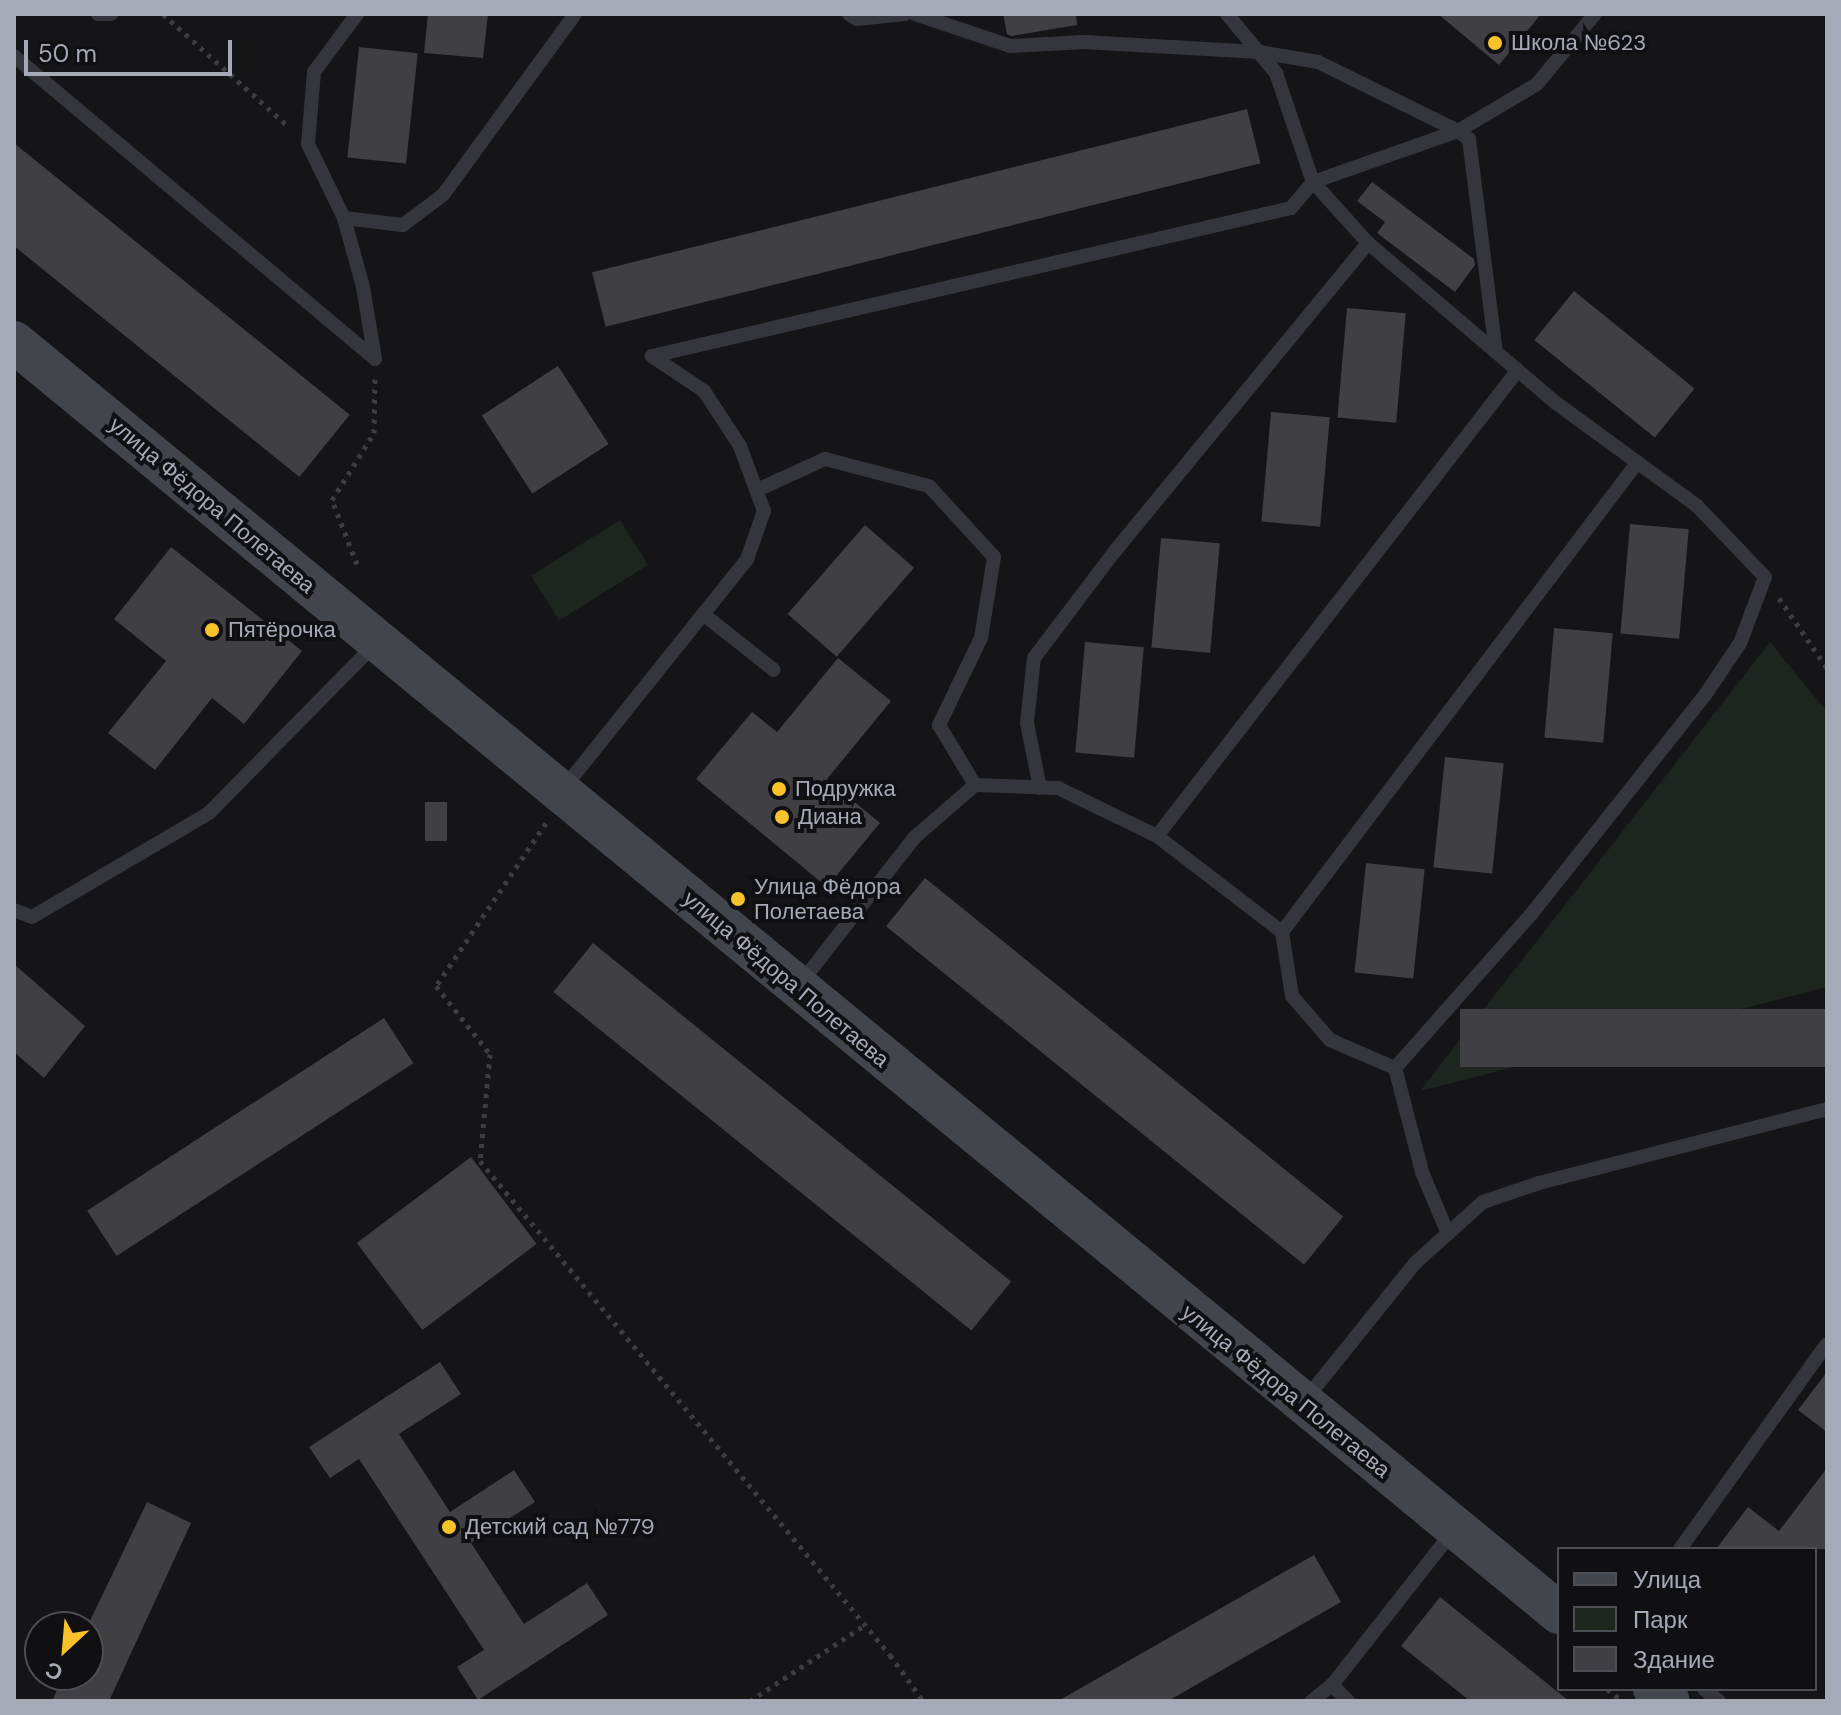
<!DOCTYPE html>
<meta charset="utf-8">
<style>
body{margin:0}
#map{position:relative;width:1841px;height:1715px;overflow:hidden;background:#151517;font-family:"DM Sans",sans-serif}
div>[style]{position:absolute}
.green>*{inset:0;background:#1d251e;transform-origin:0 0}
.building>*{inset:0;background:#3f3f44;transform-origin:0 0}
.path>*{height:5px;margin-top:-2.5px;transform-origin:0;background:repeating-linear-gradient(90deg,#3b3d43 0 4px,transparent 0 10px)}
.service>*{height:14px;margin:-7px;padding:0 7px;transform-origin:7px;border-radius:7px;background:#35363c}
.secondary>*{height:42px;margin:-21px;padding:0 21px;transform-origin:21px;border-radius:21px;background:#43454c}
.dots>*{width:22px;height:22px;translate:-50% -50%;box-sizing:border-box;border:4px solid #101012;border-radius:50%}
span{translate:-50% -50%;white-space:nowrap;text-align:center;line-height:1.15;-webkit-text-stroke:8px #101012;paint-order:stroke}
.poi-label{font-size:22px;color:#a6aab7}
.left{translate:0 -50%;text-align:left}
.street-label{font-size:22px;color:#a6aab7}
.frame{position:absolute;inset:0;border:16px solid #a6aab7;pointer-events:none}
.legend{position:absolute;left:1557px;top:1547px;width:260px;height:144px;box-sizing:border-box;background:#101012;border:2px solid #4c4e54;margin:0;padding:10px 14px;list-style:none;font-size:24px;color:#a6aab7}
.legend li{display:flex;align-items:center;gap:16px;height:40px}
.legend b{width:40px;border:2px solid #4c4e54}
.north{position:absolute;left:24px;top:1611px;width:80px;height:80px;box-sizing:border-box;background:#101012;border:2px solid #4c4e54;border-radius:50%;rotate:206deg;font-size:22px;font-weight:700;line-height:32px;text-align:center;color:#a6aab7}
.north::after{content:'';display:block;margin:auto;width:28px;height:36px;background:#f8c22b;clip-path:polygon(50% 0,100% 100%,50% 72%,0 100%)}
.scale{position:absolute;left:24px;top:40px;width:208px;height:36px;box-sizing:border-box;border:4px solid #a6aab7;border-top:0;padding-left:10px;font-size:24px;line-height:28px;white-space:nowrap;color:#a6aab7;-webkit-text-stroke:6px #101012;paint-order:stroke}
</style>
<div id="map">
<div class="green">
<i style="left:620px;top:520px;width:53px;height:105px;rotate:58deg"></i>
<i style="clip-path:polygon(1770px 642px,1827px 712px,1827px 987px,1420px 1091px)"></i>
</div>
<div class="building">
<i style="clip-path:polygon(428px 14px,488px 14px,483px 58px,424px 53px)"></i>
<i style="clip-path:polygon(1003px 14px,1076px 14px,1077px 25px,1011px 36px,1007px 34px)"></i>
<i style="clip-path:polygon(1438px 14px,1541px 14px,1499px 65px)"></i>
<i style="left:359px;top:47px;width:59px;height:111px;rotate:6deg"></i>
<i style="left:1247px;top:109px;width:56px;height:675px;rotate:76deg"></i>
<i style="left:14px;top:143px;width:432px;height:80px;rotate:39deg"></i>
<i style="clip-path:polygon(1372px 182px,1474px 259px,1475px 265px,1455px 292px,1377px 233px,1385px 222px,1357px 201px)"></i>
<i style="left:1574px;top:291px;width:155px;height:63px;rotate:39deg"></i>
<i style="left:1347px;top:308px;width:59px;height:110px;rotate:5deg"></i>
<i style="left:558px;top:366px;width:93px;height:91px;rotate:57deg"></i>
<i style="left:1271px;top:412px;width:59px;height:110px;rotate:5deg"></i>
<i style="left:1630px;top:524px;width:59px;height:110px;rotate:5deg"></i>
<i style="left:865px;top:525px;width:65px;height:118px;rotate:41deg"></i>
<i style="left:1161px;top:538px;width:59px;height:110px;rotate:5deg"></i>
<i style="clip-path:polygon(171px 547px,302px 651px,244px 724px,212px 698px,155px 770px,108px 733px,166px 661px,114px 619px)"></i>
<i style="left:1554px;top:628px;width:59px;height:110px;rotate:5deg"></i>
<i style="left:1085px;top:642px;width:59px;height:111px;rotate:5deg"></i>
<i style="clip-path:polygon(838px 658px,891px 701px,827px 779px,880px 823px,827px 887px,696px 779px,752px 712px,777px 732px)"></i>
<i style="left:1445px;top:757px;width:59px;height:111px;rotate:6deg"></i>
<i style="left:425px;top:802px;width:22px;height:39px"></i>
<i style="left:1366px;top:863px;width:59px;height:110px;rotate:6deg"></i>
<i style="left:925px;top:878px;width:538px;height:62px;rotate:39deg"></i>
<i style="left:593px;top:943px;width:538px;height:63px;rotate:39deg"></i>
<i style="clip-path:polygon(14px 964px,85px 1026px,44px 1078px,14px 1052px)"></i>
<i style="left:1827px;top:1009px;width:58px;height:367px;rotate:90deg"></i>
<i style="left:384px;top:1018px;width:54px;height:354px;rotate:57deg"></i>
<i style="left:471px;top:1157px;width:109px;height:143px;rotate:53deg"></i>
<i style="clip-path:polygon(440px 1362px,461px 1394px,399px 1434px,450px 1512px,514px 1470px,535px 1502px,471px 1543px,524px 1624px,587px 1583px,608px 1615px,478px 1700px,457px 1667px,484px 1650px,359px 1459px,330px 1478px,309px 1447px)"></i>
<i style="clip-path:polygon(1827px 1372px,1827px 1432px,1798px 1410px)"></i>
<i style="clip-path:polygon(1827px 1468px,1827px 1549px,1716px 1549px,1748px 1507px,1779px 1531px)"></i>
<i style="clip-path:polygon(147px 1502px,191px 1523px,109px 1701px,52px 1701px,64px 1675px,88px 1675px,88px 1625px)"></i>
<i style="clip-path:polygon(1314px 1555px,1341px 1602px,1168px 1701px,1058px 1701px)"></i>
<i style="clip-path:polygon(1440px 1597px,1569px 1701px,1470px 1701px,1401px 1646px)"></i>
</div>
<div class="path">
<i style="left:163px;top:14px;width:169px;rotate:41.9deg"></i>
<i style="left:357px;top:564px;width:69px;rotate:-111.3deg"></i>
<i style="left:332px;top:500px;width:79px;rotate:-57.9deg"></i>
<i style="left:374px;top:433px;width:56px;rotate:-89deg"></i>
<i style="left:1779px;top:598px;width:85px;rotate:55.6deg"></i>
<i style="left:546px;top:823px;width:197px;rotate:124deg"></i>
<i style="left:436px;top:986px;width:87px;rotate:51.5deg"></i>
<i style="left:490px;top:1054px;width:107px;rotate:95.3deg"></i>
<i style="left:480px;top:1161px;width:642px;rotate:50.31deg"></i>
<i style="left:890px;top:1655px;width:57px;rotate:54.3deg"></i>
<i style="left:1607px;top:1689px;width:18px;rotate:38deg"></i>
<i style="left:750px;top:1701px;width:138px;rotate:-33.5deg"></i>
</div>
<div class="service">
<i style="left:98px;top:14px;width:13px"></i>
<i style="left:357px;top:14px;width:72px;rotate:126.6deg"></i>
<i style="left:314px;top:72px;width:72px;rotate:94.8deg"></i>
<i style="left:308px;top:144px;width:82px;rotate:64.1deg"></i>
<i style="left:344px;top:218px;width:59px;rotate:6.8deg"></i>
<i style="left:403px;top:225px;width:50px;rotate:-36.9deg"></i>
<i style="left:443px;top:195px;width:224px;rotate:-53.9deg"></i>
<i style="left:849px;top:14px;width:9px;rotate:32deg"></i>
<i style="left:857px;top:19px;width:48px;rotate:-5.9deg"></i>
<i style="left:915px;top:14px;width:100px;rotate:18.6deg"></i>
<i style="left:1010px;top:46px;width:74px;rotate:-3.1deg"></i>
<i style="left:1084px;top:42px;width:175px;rotate:3.3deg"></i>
<i style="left:1259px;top:52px;width:60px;rotate:9.6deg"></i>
<i style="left:1318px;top:62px;width:156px;rotate:26.2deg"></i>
<i style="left:1458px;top:131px;width:14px;rotate:36deg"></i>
<i style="left:1469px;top:139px;width:215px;rotate:82.8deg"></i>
<i style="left:1227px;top:14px;width:77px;rotate:50.3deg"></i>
<i style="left:1276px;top:73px;width:115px;rotate:71.3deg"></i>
<i style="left:1313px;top:182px;width:82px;rotate:48deg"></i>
<i style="left:1368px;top:243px;width:247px;rotate:40.4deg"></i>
<i style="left:1556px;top:403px;width:175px;rotate:36.1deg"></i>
<i style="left:1697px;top:506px;width:98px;rotate:46.2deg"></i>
<i style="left:1765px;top:577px;width:71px;rotate:110.7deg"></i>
<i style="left:1740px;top:643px;width:63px;rotate:123.9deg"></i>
<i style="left:1705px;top:695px;width:275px;rotate:128.4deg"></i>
<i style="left:1534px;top:911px;width:210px;rotate:131.5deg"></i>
<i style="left:14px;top:56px;width:471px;rotate:40deg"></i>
<i style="left:375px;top:359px;width:73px;rotate:-99.5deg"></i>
<i style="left:363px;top:287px;width:72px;rotate:-105.4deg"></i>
<i style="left:757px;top:490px;width:75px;rotate:-24.5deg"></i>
<i style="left:825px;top:459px;width:107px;rotate:14.6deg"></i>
<i style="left:929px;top:486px;width:96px;rotate:47.5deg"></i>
<i style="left:994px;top:557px;width:82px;rotate:99.1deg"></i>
<i style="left:981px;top:638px;width:97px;rotate:115.8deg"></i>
<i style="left:939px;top:725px;width:70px;rotate:59deg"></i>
<i style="left:703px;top:614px;width:90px;rotate:38.3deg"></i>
<i style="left:1040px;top:788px;width:66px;rotate:-101.3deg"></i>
<i style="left:1027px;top:723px;width:65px;rotate:-83.9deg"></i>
<i style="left:1034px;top:658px;width:134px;rotate:-52.9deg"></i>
<i style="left:1115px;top:551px;width:399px;rotate:-50.6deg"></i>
<i style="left:563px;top:789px;width:295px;rotate:-51.3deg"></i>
<i style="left:747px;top:559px;width:51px;rotate:-70.5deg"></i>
<i style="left:764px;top:511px;width:69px;rotate:-110.3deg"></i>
<i style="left:740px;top:446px;width:66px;rotate:-123.2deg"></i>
<i style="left:704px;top:391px;width:63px;rotate:-146.1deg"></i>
<i style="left:652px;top:356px;width:656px;rotate:-13.04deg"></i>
<i style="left:1291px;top:208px;width:34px;rotate:-50deg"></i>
<i style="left:1313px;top:182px;width:154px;rotate:-19.4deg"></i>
<i style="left:1458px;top:131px;width:92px;rotate:-30.7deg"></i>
<i style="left:1537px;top:84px;width:91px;rotate:-50.4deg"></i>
<i style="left:1157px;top:836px;width:589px;rotate:-52.24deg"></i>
<i style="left:14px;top:910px;width:19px;rotate:21deg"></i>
<i style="left:32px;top:917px;width:205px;rotate:-30.4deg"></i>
<i style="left:209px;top:813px;width:235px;rotate:-45.5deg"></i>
<i style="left:1282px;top:932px;width:588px;rotate:-52.88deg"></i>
<i style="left:800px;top:984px;width:187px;rotate:-52deg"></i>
<i style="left:915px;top:837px;width:79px;rotate:-40.9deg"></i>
<i style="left:975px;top:785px;width:83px;rotate:2.1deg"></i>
<i style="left:1058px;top:788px;width:110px;rotate:25.9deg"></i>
<i style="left:1157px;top:836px;width:158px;rotate:37.5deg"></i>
<i style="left:1282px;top:932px;width:65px;rotate:81.1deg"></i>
<i style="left:1292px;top:996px;width:58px;rotate:49.2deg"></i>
<i style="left:1330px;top:1040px;width:71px;rotate:23.3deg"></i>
<i style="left:1395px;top:1068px;width:107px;rotate:75.4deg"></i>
<i style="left:1422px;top:1172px;width:67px;rotate:67.2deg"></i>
<i style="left:1305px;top:1400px;width:176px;rotate:-51.2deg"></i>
<i style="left:1415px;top:1263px;width:91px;rotate:-41.9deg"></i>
<i style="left:1483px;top:1202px;width:59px;rotate:-18.7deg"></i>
<i style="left:1539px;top:1183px;width:297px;rotate:-14.4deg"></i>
<i style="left:1680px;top:1549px;width:252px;rotate:-54.4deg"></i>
<i style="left:1704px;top:1689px;width:19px;rotate:39deg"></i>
<i style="left:1312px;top:1701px;width:26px;rotate:-39deg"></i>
<i style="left:1348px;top:1701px;width:23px;rotate:-135deg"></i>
<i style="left:1332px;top:1685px;width:197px;rotate:-51.8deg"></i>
</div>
<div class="secondary">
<i style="left:14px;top:342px;width:2001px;rotate:39.44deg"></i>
<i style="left:1654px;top:1689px;width:19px;rotate:39deg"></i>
</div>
<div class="dots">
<i style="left:1495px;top:43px;background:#f8c22b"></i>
<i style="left:212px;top:630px;background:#f8c22b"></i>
<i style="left:779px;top:789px;background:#f8c22b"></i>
<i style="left:782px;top:817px;background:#f8c22b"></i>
<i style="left:738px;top:899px;background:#f8c22b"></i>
<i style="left:449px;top:1527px;background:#f8c22b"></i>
</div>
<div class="poi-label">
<span class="left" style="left:1511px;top:43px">Школа №623</span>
<span class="left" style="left:228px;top:630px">Пятёрочка</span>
<span class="left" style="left:795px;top:789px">Подружка</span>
<span class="left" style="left:798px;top:817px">Диана</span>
<span class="left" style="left:754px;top:899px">Улица Фёдора<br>Полетаева</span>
<span class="left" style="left:465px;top:1527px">Детский сад №779</span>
</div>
<div class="street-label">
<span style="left:212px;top:505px;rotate:40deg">улица Фёдора Полетаева</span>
<span style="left:786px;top:979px;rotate:40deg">улица Фёдора Полетаева</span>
<span style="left:1286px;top:1391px;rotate:39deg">улица Фёдора Полетаева</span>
</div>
<div class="frame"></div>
<ul class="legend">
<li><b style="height:10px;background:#43454c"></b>Улица</li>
<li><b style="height:22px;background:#1d251e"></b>Парк</li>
<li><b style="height:22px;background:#3f3f44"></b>Здание</li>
</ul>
<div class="north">С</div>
<div class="scale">50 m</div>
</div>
